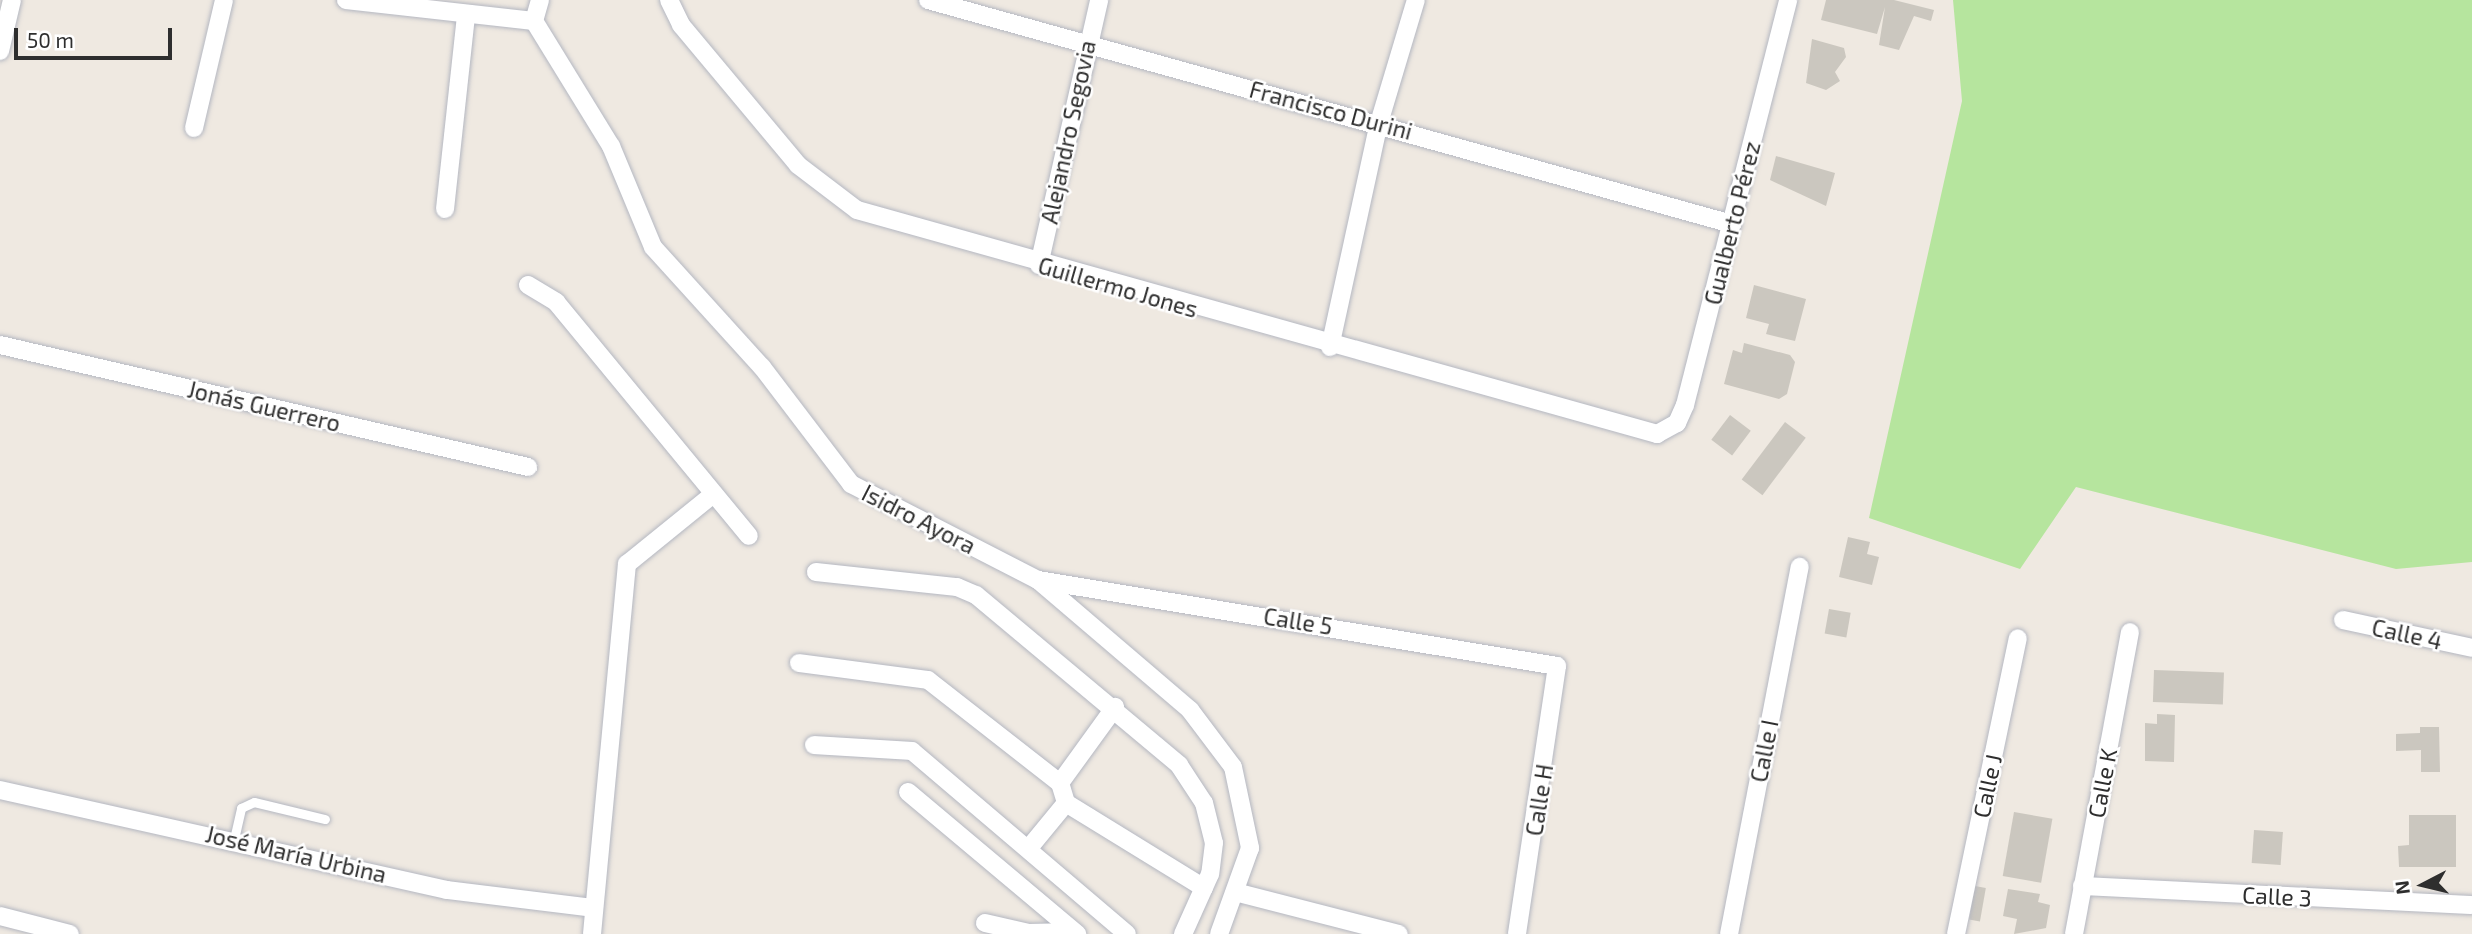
<!DOCTYPE html>
<meta charset="utf-8">
<style>
body{margin:0}
#map{position:relative;width:2472px;height:934px;overflow:hidden;background:#efe9e1;font-family:"Exo 2",sans-serif}
div>[style]{position:absolute}
.green>*{inset:0;background:#b6e59e}
.building>*{inset:0;background:#cbc7bf;transform-origin:0 0}
.roads{filter:drop-shadow(0 0 2px #b4b7c1) drop-shadow(0 0 2px #b4b7c1)}
.service>*{height:9px;margin:-4.5px;padding:0 4.5px;transform-origin:4.5px;border-radius:4.5px;background:#fff}
.minor>*{height:18px;margin:-9px;padding:0 9px;transform-origin:9px;border-radius:9px;background:#fff}
span{translate:-50% -50%;white-space:nowrap;text-align:center;line-height:1.15;-webkit-text-stroke:5px #fff;paint-order:stroke}
.street-label{font-size:23px;color:#2e2e2e}
.north{position:absolute;left:2388px;top:850px;width:70px;height:70px;-webkit-text-stroke:5px #fff;paint-order:stroke;rotate:263deg;font-size:19px;font-weight:700;line-height:28px;text-align:center;color:#2e2e2e}
.north::after{content:'';display:block;margin:auto;width:24px;height:32px;background:#2e2e2e;clip-path:polygon(50% 0,100% 100%,50% 72%,0 100%)}
.scale{position:absolute;left:14px;top:28px;width:158px;height:32px;box-sizing:border-box;border:4px solid #2e2e2e;border-top:0;padding-left:9px;font-size:21px;line-height:24px;white-space:nowrap;color:#2e2e2e;-webkit-text-stroke:5px #fff;paint-order:stroke}
</style>
<div id="map">
<div class="green">
<i style="clip-path:polygon(1953px 0,2472px 0,2472px 562px,2396px 569px,2076px 487px,2020px 569px,1869px 518px,1962px 101px)"></i>
</div>
<div class="building">
<i style="clip-path:polygon(1826px 0,1894px 0,1934px 10px,1931px 21px,1914px 16px,1899px 50px,1879px 45px,1885px 7px,1877px 34px,1821px 20px)"></i>
<i style="clip-path:polygon(1812px 39px,1844px 48px,1846px 57px,1835px 72px,1840px 81px,1826px 90px,1806px 83px)"></i>
<i style="clip-path:polygon(1776px 156px,1835px 173px,1826px 206px,1770px 180px)"></i>
<i style="clip-path:polygon(1754px 285px,1806px 299px,1795px 341px,1766px 334px,1769px 324px,1746px 318px)"></i>
<i style="clip-path:polygon(1744px 343px,1790px 355px,1795px 362px,1787px 394px,1779px 399px,1724px 384px,1733px 350px,1742px 353px)"></i>
<i style="left:1730px;top:415px;width:26px;height:31px;rotate:37deg"></i>
<i style="left:1785px;top:422px;width:26px;height:72px;rotate:37deg"></i>
<i style="clip-path:polygon(1848px 537px,1870px 542px,1867px 554px,1879px 557px,1872px 585px,1839px 577px)"></i>
<i style="left:1829px;top:609px;width:22px;height:25px;rotate:10deg"></i>
<i style="left:2154px;top:670px;width:70px;height:32px;rotate:2deg"></i>
<i style="clip-path:polygon(2157px 714px,2175px 715px,2174px 762px,2145px 761px,2145px 723px,2157px 724px)"></i>
<i style="clip-path:polygon(2420px 727px,2439px 727px,2440px 772px,2421px 772px,2421px 750px,2396px 751px,2396px 734px,2420px 733px)"></i>
<i style="left:2014px;top:812px;width:39px;height:65px;rotate:10deg"></i>
<i style="clip-path:polygon(2409px 815px,2456px 815px,2456px 867px,2399px 867px,2398px 846px,2409px 845px)"></i>
<i style="left:2254px;top:830px;width:29px;height:33px;rotate:4deg"></i>
<i style="left:1975px;top:886px;width:11px;height:34px;rotate:10deg"></i>
<i style="clip-path:polygon(2008px 889px,2040px 894px,2038px 902px,2050px 905px,2046px 928px,2014px 934px,2017px 919px,2003px 916px)"></i>
</div>
<div class="roads">
<div class="service">
<i style="left:234px;top:839px;width:32px;rotate:-77deg"></i>
<i style="left:241px;top:808px;width:14px;rotate:-25deg"></i>
<i style="left:254px;top:802px;width:73px;rotate:13.5deg"></i>
</div>
<div class="minor">
<i style="left:346px;top:0;width:189px;rotate:6.4deg"></i>
<i style="left:540px;top:0;width:22px;rotate:106deg"></i>
<i style="left:534px;top:21px;width:147px;rotate:58.4deg"></i>
<i style="left:611px;top:146px;width:109px;rotate:67.4deg"></i>
<i style="left:653px;top:247px;width:162px;rotate:47.8deg"></i>
<i style="left:762px;top:367px;width:147px;rotate:52.7deg"></i>
<i style="left:851px;top:484px;width:210px;rotate:27.2deg"></i>
<i style="left:1038px;top:580px;width:200px;rotate:40.5deg"></i>
<i style="left:1190px;top:710px;width:71px;rotate:53deg"></i>
<i style="left:1233px;top:767px;width:83px;rotate:78.1deg"></i>
<i style="left:1250px;top:848px;width:91px;rotate:109.8deg"></i>
<i style="left:669px;top:0;width:28px;rotate:64deg"></i>
<i style="left:681px;top:25px;width:182px;rotate:50.1deg"></i>
<i style="left:798px;top:165px;width:74px;rotate:37.3deg"></i>
<i style="left:857px;top:210px;width:831px;rotate:15.64deg"></i>
<i style="left:1657px;top:434px;width:23px;rotate:-29deg"></i>
<i style="left:1677px;top:423px;width:20px;rotate:-66deg"></i>
<i style="left:1685px;top:405px;width:418px;rotate:-75.7deg"></i>
<i style="left:928px;top:0;width:835px;rotate:15.57deg"></i>
<i style="left:0;top:51px;width:52px;rotate:-76.8deg"></i>
<i style="left:194px;top:128px;width:131px;rotate:-76.8deg"></i>
<i style="left:445px;top:209px;width:193px;rotate:-83.8deg"></i>
<i style="left:1039px;top:265px;width:272px;rotate:-77.2deg"></i>
<i style="left:528px;top:285px;width:33px;rotate:31deg"></i>
<i style="left:556px;top:302px;width:303px;rotate:50.5deg"></i>
<i style="left:0;top:345px;width:542px;rotate:13.01deg"></i>
<i style="left:1330px;top:347px;width:229px;rotate:-77.7deg"></i>
<i style="left:1379px;top:123px;width:128px;rotate:-73.3deg"></i>
<i style="left:816px;top:572px;width:142px;rotate:6.1deg"></i>
<i style="left:957px;top:587px;width:21px;rotate:23deg"></i>
<i style="left:976px;top:595px;width:265px;rotate:39.9deg"></i>
<i style="left:1179px;top:765px;width:45px;rotate:56.7deg"></i>
<i style="left:1204px;top:803px;width:41px;rotate:76deg"></i>
<i style="left:1214px;top:843px;width:31px;rotate:97deg"></i>
<i style="left:1210px;top:874px;width:66px;rotate:114.2deg"></i>
<i style="left:1038px;top:580px;width:526px;rotate:9.41deg"></i>
<i style="left:1557px;top:666px;width:271px;rotate:98.5deg"></i>
<i style="left:2343px;top:620px;width:132px;rotate:12.2deg"></i>
<i style="left:799px;top:663px;width:130px;rotate:7.5deg"></i>
<i style="left:928px;top:680px;width:167px;rotate:38deg"></i>
<i style="left:1060px;top:783px;width:21px;rotate:73deg"></i>
<i style="left:1066px;top:803px;width:58px;rotate:129.4deg"></i>
<i style="left:814px;top:745px;width:98px;rotate:3.5deg"></i>
<i style="left:912px;top:751px;width:282px;rotate:40.4deg"></i>
<i style="left:1060px;top:783px;width:94px;rotate:-54.1deg"></i>
<i style="left:0;top:790px;width:458px;rotate:12.6deg"></i>
<i style="left:447px;top:890px;width:148px;rotate:7deg"></i>
<i style="left:908px;top:792px;width:221px;rotate:40deg"></i>
<i style="left:1066px;top:803px;width:162px;rotate:31.6deg"></i>
<i style="left:2082px;top:886px;width:390px;rotate:2.8deg"></i>
<i style="left:1235px;top:892px;width:169px;rotate:14.4deg"></i>
<i style="left:0;top:916px;width:72px;rotate:14.4deg"></i>
<i style="left:985px;top:923px;width:45px;rotate:12.8deg"></i>
<i style="left:1029px;top:933px;width:45px;rotate:-1.3deg"></i>
<i style="left:592px;top:934px;width:372px;rotate:-84.6deg"></i>
<i style="left:627px;top:564px;width:108px;rotate:-39deg"></i>
<i style="left:1729px;top:934px;width:374px;rotate:-79.1deg"></i>
<i style="left:1956px;top:934px;width:302px;rotate:-78.2deg"></i>
<i style="left:2074px;top:934px;width:307px;rotate:-79.5deg"></i>
</div>
</div>
<div class="street-label">
<span style="left:1331px;top:110px;rotate:15deg">Francisco Durini</span>
<span style="left:1068px;top:132px;rotate:-78deg">Alejandro Segovia</span>
<span style="left:1732px;top:223px;rotate:-76deg">Gualberto Pérez</span>
<span style="left:1118px;top:287px;rotate:16deg">Guillermo Jones</span>
<span style="left:264px;top:406px;rotate:13deg">Jonás Guerrero</span>
<span style="left:919px;top:519px;rotate:27deg">Isidro Ayora</span>
<span style="left:1298px;top:621px;rotate:9deg">Calle 5</span>
<span style="left:2407px;top:634px;rotate:12deg">Calle 4</span>
<span style="left:1764px;top:751px;rotate:-79deg">Calle I</span>
<span style="left:2102px;top:783px;rotate:-79deg">Calle K</span>
<span style="left:1987px;top:786px;rotate:-78deg">Calle J</span>
<span style="left:1539px;top:800px;rotate:-81deg">Calle H</span>
<span style="left:296px;top:854px;rotate:13deg">José María Urbina</span>
<span style="left:2277px;top:896px;rotate:3deg">Calle 3</span>
</div>
<div class="north">N</div>
<div class="scale">50 m</div>
</div>
